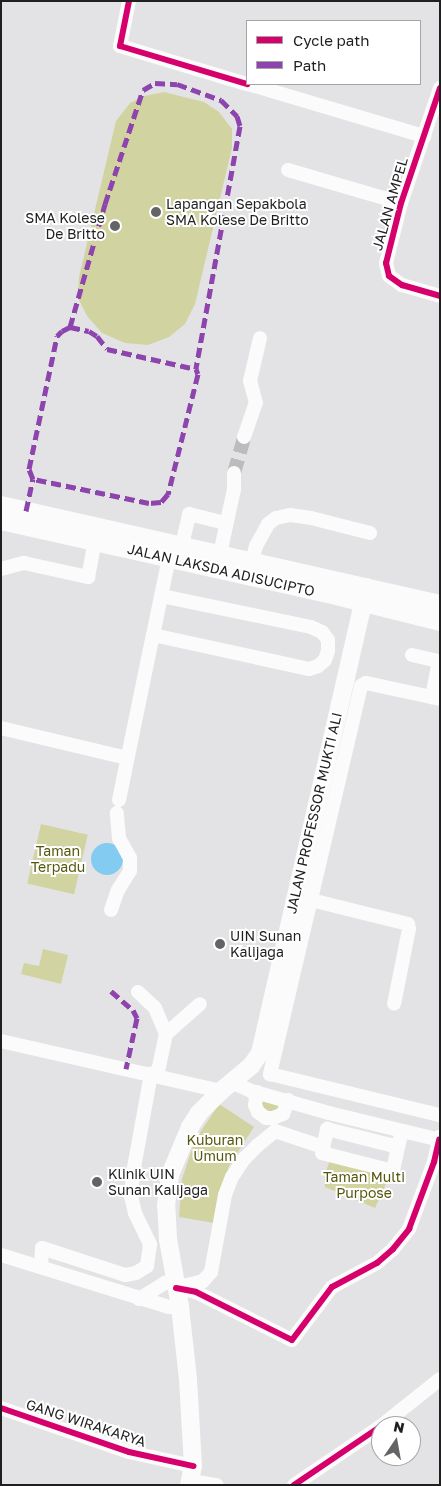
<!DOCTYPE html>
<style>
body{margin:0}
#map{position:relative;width:441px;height:1486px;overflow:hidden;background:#e3e3e5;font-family:"Golos Text",sans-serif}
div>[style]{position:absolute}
.green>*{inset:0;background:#d1d4a1;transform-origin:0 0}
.water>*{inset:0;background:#83cbf0}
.round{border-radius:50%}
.minor-tunnel>*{height:14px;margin-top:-7px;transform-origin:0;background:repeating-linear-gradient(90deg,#bcbcbe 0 14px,transparent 0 21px)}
.minor>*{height:14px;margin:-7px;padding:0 7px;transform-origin:7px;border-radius:7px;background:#fbfbfb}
.major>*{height:18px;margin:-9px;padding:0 9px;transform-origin:9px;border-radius:9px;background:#fbfbfb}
.quiet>*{height:5px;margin-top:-2.5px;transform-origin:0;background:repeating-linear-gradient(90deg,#8e44ad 0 10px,transparent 0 15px)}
.cycleway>*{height:6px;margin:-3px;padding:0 3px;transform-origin:3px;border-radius:3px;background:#d6006c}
.dots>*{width:14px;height:14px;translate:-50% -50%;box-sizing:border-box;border:2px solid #fff;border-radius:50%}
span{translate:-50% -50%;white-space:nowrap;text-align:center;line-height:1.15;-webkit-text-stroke:4px #fff;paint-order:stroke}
.poi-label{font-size:14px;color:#1f1f20}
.left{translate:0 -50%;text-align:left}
.right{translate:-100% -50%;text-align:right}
.street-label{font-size:14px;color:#1f1f20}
.park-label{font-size:14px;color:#54570d}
.frame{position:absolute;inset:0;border:2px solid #1f1f20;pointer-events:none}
.legend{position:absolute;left:246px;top:20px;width:175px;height:65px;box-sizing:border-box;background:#fff;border:1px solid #a5a5a6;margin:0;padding:6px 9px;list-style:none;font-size:15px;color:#1f1f20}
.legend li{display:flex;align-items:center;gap:10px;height:25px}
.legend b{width:25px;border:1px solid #a5a5a6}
.north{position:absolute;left:371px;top:1416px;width:50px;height:50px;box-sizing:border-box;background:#fff;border:1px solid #a5a5a6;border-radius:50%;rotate:12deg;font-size:14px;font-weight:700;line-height:20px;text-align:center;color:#1f1f20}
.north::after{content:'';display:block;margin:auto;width:18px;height:22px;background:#646465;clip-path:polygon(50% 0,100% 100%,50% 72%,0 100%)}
</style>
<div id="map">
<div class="green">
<i style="clip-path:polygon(164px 92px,204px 102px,219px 112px,232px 129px,232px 148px,195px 304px,185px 324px,169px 337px,148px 345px,125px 343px,102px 333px,87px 316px,78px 298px,79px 277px,116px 121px,130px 103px,144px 96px)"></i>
<i style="left:41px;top:824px;width:48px;height:61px;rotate:13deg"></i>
<i style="clip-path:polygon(43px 949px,68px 955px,61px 984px,21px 974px,24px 963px,39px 966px)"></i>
<i style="clip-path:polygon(255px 1096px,288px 1104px,267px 1118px)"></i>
<i style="clip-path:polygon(219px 1104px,254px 1127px,229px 1166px,214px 1223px,179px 1217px,182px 1179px,195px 1140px)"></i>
<i style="clip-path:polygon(331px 1157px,391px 1173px,375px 1208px,325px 1187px,324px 1177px)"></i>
</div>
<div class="water">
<i class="round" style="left:91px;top:843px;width:32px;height:32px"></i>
</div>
<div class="minor-tunnel">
<i style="left:234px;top:473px;width:37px;rotate:-74deg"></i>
</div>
<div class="minor">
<i style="left:129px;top:1px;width:46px;rotate:101.3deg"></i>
<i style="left:120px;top:46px;width:133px;rotate:16.7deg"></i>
<i style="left:248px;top:84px;width:184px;rotate:16.5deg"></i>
<i style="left:440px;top:88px;width:121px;rotate:108.7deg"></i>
<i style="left:401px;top:203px;width:62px;rotate:104deg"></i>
<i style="left:386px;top:263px;width:13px;rotate:77deg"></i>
<i style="left:389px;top:276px;width:16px;rotate:35deg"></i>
<i style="left:402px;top:285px;width:40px;rotate:16deg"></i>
<i style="left:288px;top:170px;width:118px;rotate:16.3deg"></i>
<i style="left:244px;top:437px;width:36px;rotate:-71deg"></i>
<i style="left:256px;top:403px;width:23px;rotate:-105deg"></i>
<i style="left:250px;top:381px;width:44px;rotate:-76.9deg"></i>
<i style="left:182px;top:545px;width:32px;rotate:-77deg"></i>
<i style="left:189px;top:514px;width:38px;rotate:14deg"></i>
<i style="left:220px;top:554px;width:66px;rotate:-77.8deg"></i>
<i style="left:234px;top:489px;width:16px;rotate:-90deg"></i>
<i style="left:252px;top:561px;width:16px;rotate:-75deg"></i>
<i style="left:256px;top:546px;width:25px;rotate:-61deg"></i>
<i style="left:268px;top:524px;width:10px;rotate:-37deg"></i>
<i style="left:276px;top:518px;width:14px;rotate:-12deg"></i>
<i style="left:290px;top:515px;width:21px;rotate:8deg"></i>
<i style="left:311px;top:518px;width:61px;rotate:14.3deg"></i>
<i style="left:1px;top:569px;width:24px;rotate:-15deg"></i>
<i style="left:24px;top:563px;width:66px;rotate:12.3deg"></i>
<i style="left:88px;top:577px;width:37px;rotate:-79deg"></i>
<i style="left:153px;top:635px;width:79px;rotate:-78.3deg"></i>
<i style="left:412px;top:655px;width:28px;rotate:13deg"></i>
<i style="left:439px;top:661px;width:37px;rotate:101deg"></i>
<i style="left:440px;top:699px;width:76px;rotate:-167.8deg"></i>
<i style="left:366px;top:683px;width:6px;rotate:149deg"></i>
<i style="left:361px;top:686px;width:399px;rotate:103.2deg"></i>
<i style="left:270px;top:1074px;width:175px;rotate:13.6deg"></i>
<i style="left:1px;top:728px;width:130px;rotate:13.4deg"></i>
<i style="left:119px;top:800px;width:168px;rotate:-78.4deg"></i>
<i style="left:153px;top:635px;width:160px;rotate:12.3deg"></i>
<i style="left:309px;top:669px;width:9px;rotate:-18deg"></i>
<i style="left:318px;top:666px;width:9px;rotate:-41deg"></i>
<i style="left:325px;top:660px;width:9px;rotate:-72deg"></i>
<i style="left:328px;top:651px;width:11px;rotate:-90deg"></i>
<i style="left:328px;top:640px;width:10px;rotate:-127deg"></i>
<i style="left:322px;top:632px;width:12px;rotate:-156deg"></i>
<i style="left:311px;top:627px;width:153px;rotate:-168.3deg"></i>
<i style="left:311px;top:900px;width:100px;rotate:13.9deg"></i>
<i style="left:408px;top:924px;width:5px;rotate:79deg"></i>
<i style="left:409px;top:929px;width:76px;rotate:101.3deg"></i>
<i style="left:111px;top:910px;width:21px;rotate:-71deg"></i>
<i style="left:118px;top:890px;width:22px;rotate:-58deg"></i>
<i style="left:130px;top:871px;width:13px;rotate:-90deg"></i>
<i style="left:130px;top:858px;width:23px;rotate:-119deg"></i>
<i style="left:119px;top:838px;width:25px;rotate:-95deg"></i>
<i style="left:138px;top:992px;width:23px;rotate:43deg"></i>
<i style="left:155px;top:1008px;width:28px;rotate:67deg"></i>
<i style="left:166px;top:1034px;width:43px;rotate:102.1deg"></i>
<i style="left:166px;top:1034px;width:45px;rotate:-41.4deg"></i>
<i style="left:1px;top:1041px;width:226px;rotate:12.8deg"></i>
<i style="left:231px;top:1082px;width:22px;rotate:24deg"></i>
<i style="left:251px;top:1091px;width:81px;rotate:15.8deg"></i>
<i style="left:329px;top:1113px;width:114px;rotate:13.7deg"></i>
<i style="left:257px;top:1092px;width:13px;rotate:99deg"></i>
<i style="left:255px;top:1105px;width:8px;rotate:67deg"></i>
<i style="left:258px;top:1112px;width:10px;rotate:37deg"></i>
<i style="left:266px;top:1118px;width:7px"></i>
<i style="left:273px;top:1118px;width:11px;rotate:-22deg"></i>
<i style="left:283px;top:1114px;width:15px;rotate:-70deg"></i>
<i style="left:398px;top:1147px;width:25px;rotate:102deg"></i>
<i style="left:393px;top:1171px;width:73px;rotate:-165.8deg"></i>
<i style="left:322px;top:1153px;width:25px;rotate:-78deg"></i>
<i style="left:327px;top:1129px;width:73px;rotate:14.2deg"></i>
<i style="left:398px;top:1147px;width:16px;rotate:-76deg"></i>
<i style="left:1px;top:1255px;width:176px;rotate:17.2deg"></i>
<i style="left:169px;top:1307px;width:11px;rotate:-5deg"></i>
<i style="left:41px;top:1267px;width:19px;rotate:-87deg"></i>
<i style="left:42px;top:1248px;width:87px;rotate:18deg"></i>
<i style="left:125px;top:1275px;width:11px;rotate:-10deg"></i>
<i style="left:136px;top:1273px;width:13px;rotate:-32deg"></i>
<i style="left:147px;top:1266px;width:22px;rotate:-82deg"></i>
<i style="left:150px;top:1244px;width:34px;rotate:-116deg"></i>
<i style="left:135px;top:1213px;width:17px;rotate:-103deg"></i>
<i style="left:131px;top:1196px;width:23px;rotate:-85deg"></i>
<i style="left:133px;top:1173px;width:101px;rotate:-79.7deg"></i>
<i style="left:179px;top:1287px;width:25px;rotate:-14deg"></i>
<i style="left:203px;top:1281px;width:12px;rotate:-48deg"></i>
<i style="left:211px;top:1272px;width:78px;rotate:-79.7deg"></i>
<i style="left:225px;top:1195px;width:19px;rotate:-69deg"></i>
<i style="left:232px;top:1177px;width:23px;rotate:-56deg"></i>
<i style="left:245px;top:1158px;width:18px;rotate:-45deg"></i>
<i style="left:258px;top:1145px;width:22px;rotate:-39deg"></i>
<i style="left:275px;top:1131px;width:51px;rotate:18.4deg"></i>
<i style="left:176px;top:1288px;width:20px;rotate:11deg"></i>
<i style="left:196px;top:1292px;width:107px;rotate:26.6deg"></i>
<i style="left:292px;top:1340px;width:66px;rotate:-53deg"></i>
<i style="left:332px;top:1287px;width:51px;rotate:-28.1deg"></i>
<i style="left:377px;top:1263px;width:21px;rotate:-41deg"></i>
<i style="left:393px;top:1249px;width:26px;rotate:-51deg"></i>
<i style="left:409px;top:1229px;width:72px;rotate:-69.5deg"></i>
<i style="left:434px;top:1162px;width:26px;rotate:-77deg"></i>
<i style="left:139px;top:1299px;width:31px;rotate:-32deg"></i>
<i style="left:165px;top:1283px;width:11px;rotate:-5deg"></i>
<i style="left:1px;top:1408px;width:135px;rotate:19deg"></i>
<i style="left:129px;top:1452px;width:66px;rotate:12.3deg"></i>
<i style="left:381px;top:1426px;width:75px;rotate:-38.5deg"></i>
<i style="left:191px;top:1481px;width:26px;rotate:9deg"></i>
<i style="left:294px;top:1485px;width:105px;rotate:-34.1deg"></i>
</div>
<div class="major">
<i style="left:1px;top:505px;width:450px;rotate:12.7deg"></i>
<i style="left:1px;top:521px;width:331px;rotate:12.6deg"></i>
<i style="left:324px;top:593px;width:120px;rotate:14deg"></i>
<i style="left:189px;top:1485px;width:19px;rotate:-78deg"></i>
<i style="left:193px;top:1466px;width:87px;rotate:-93.3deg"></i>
<i style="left:188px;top:1379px;width:73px;rotate:-96.3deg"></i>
<i style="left:180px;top:1306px;width:68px;rotate:-100.2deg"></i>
<i style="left:168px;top:1239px;width:34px;rotate:-93deg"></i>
<i style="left:166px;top:1205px;width:30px;rotate:-82deg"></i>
<i style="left:170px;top:1175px;width:52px;rotate:-67.4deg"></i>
<i style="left:190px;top:1127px;width:17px;rotate:-57deg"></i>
<i style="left:199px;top:1113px;width:31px;rotate:-45deg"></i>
<i style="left:221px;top:1091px;width:39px;rotate:-40deg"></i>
<i style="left:251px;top:1066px;width:16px;rotate:-55deg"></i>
<i style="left:260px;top:1053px;width:478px;rotate:-77.1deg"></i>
</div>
<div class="quiet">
<i style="left:70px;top:327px;width:128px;rotate:-74.1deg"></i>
<i style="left:105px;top:204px;width:120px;rotate:-71.6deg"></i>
<i style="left:143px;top:90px;width:14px;rotate:-30deg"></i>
<i style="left:155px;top:83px;width:22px;rotate:3deg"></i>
<i style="left:177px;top:84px;width:47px;rotate:20deg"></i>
<i style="left:221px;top:100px;width:23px;rotate:45deg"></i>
<i style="left:237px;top:116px;width:10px;rotate:73deg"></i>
<i style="left:240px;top:126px;width:247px;rotate:100.3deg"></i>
<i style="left:26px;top:511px;width:33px;rotate:-78deg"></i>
<i style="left:33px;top:479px;width:11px;rotate:-112deg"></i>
<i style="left:29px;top:469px;width:136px;rotate:-78.1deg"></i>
<i style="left:57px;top:336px;width:7px;rotate:-45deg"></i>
<i style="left:62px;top:331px;width:9px;rotate:-27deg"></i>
<i style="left:70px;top:327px;width:19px;rotate:12deg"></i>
<i style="left:89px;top:331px;width:9px;rotate:32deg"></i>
<i style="left:97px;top:336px;width:16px;rotate:52deg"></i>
<i style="left:107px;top:349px;width:91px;rotate:12.7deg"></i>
<i style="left:196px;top:369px;width:5px;rotate:68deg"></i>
<i style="left:198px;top:374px;width:124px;rotate:104deg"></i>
<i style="left:168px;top:494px;width:11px;rotate:131deg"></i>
<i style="left:161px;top:502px;width:12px;rotate:175deg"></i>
<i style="left:149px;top:503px;width:118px;rotate:-168.3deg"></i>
<i style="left:111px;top:991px;width:29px;rotate:41deg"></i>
<i style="left:133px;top:1010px;width:9px;rotate:63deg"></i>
<i style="left:137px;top:1018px;width:52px;rotate:102.2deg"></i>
</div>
<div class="cycleway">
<i style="left:129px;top:1px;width:46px;rotate:101.3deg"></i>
<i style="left:120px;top:46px;width:133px;rotate:16.7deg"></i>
<i style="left:440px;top:88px;width:121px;rotate:108.7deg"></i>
<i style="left:401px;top:203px;width:62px;rotate:104deg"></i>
<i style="left:386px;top:263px;width:13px;rotate:77deg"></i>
<i style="left:389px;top:276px;width:16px;rotate:35deg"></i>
<i style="left:402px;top:285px;width:40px;rotate:16deg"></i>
<i style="left:176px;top:1288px;width:20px;rotate:11deg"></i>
<i style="left:196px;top:1292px;width:107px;rotate:26.6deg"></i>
<i style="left:292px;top:1340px;width:66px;rotate:-53deg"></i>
<i style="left:332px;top:1287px;width:51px;rotate:-28.1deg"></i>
<i style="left:377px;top:1263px;width:21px;rotate:-41deg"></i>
<i style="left:393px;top:1249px;width:26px;rotate:-51deg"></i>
<i style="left:409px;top:1229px;width:72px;rotate:-69.5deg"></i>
<i style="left:434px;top:1162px;width:23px;rotate:-77deg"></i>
<i style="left:1px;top:1408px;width:135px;rotate:19deg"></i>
<i style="left:129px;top:1452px;width:66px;rotate:12.3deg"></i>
<i style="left:294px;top:1485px;width:105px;rotate:-34.1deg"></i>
</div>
<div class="dots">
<i style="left:156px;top:212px;background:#646465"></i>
<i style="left:115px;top:226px;background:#646465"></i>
<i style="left:220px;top:944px;background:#646465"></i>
<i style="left:97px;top:1182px;background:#646465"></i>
</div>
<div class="poi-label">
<span class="left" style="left:166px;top:212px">Lapangan Sepakbola<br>SMA Kolese De Britto</span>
<span class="right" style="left:105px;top:226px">SMA Kolese<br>De Britto</span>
<span class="left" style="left:230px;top:944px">UIN Sunan<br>Kalijaga</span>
<span class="left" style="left:108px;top:1182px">Klinik UIN<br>Sunan Kalijaga</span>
</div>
<div class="street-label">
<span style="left:390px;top:204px;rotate:-74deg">JALAN AMPEL</span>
<span style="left:221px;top:570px;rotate:13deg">JALAN LAKSDA ADISUCIPTO</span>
<span style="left:314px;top:813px;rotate:-77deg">JALAN PROFESSOR MUKTI ALI</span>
<span style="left:86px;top:1423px;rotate:18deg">GANG WIRAKARYA</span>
</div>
<div class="park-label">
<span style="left:58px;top:859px">Taman<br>Terpadu</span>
<span style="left:215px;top:1148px">Kuburan<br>Umum</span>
<span style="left:364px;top:1185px">Taman Multi<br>Purpose</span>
</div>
<div class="frame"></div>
<ul class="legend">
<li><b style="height:6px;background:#d6006c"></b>Cycle path</li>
<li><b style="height:6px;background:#8e44ad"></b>Path</li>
</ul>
<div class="north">N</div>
</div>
